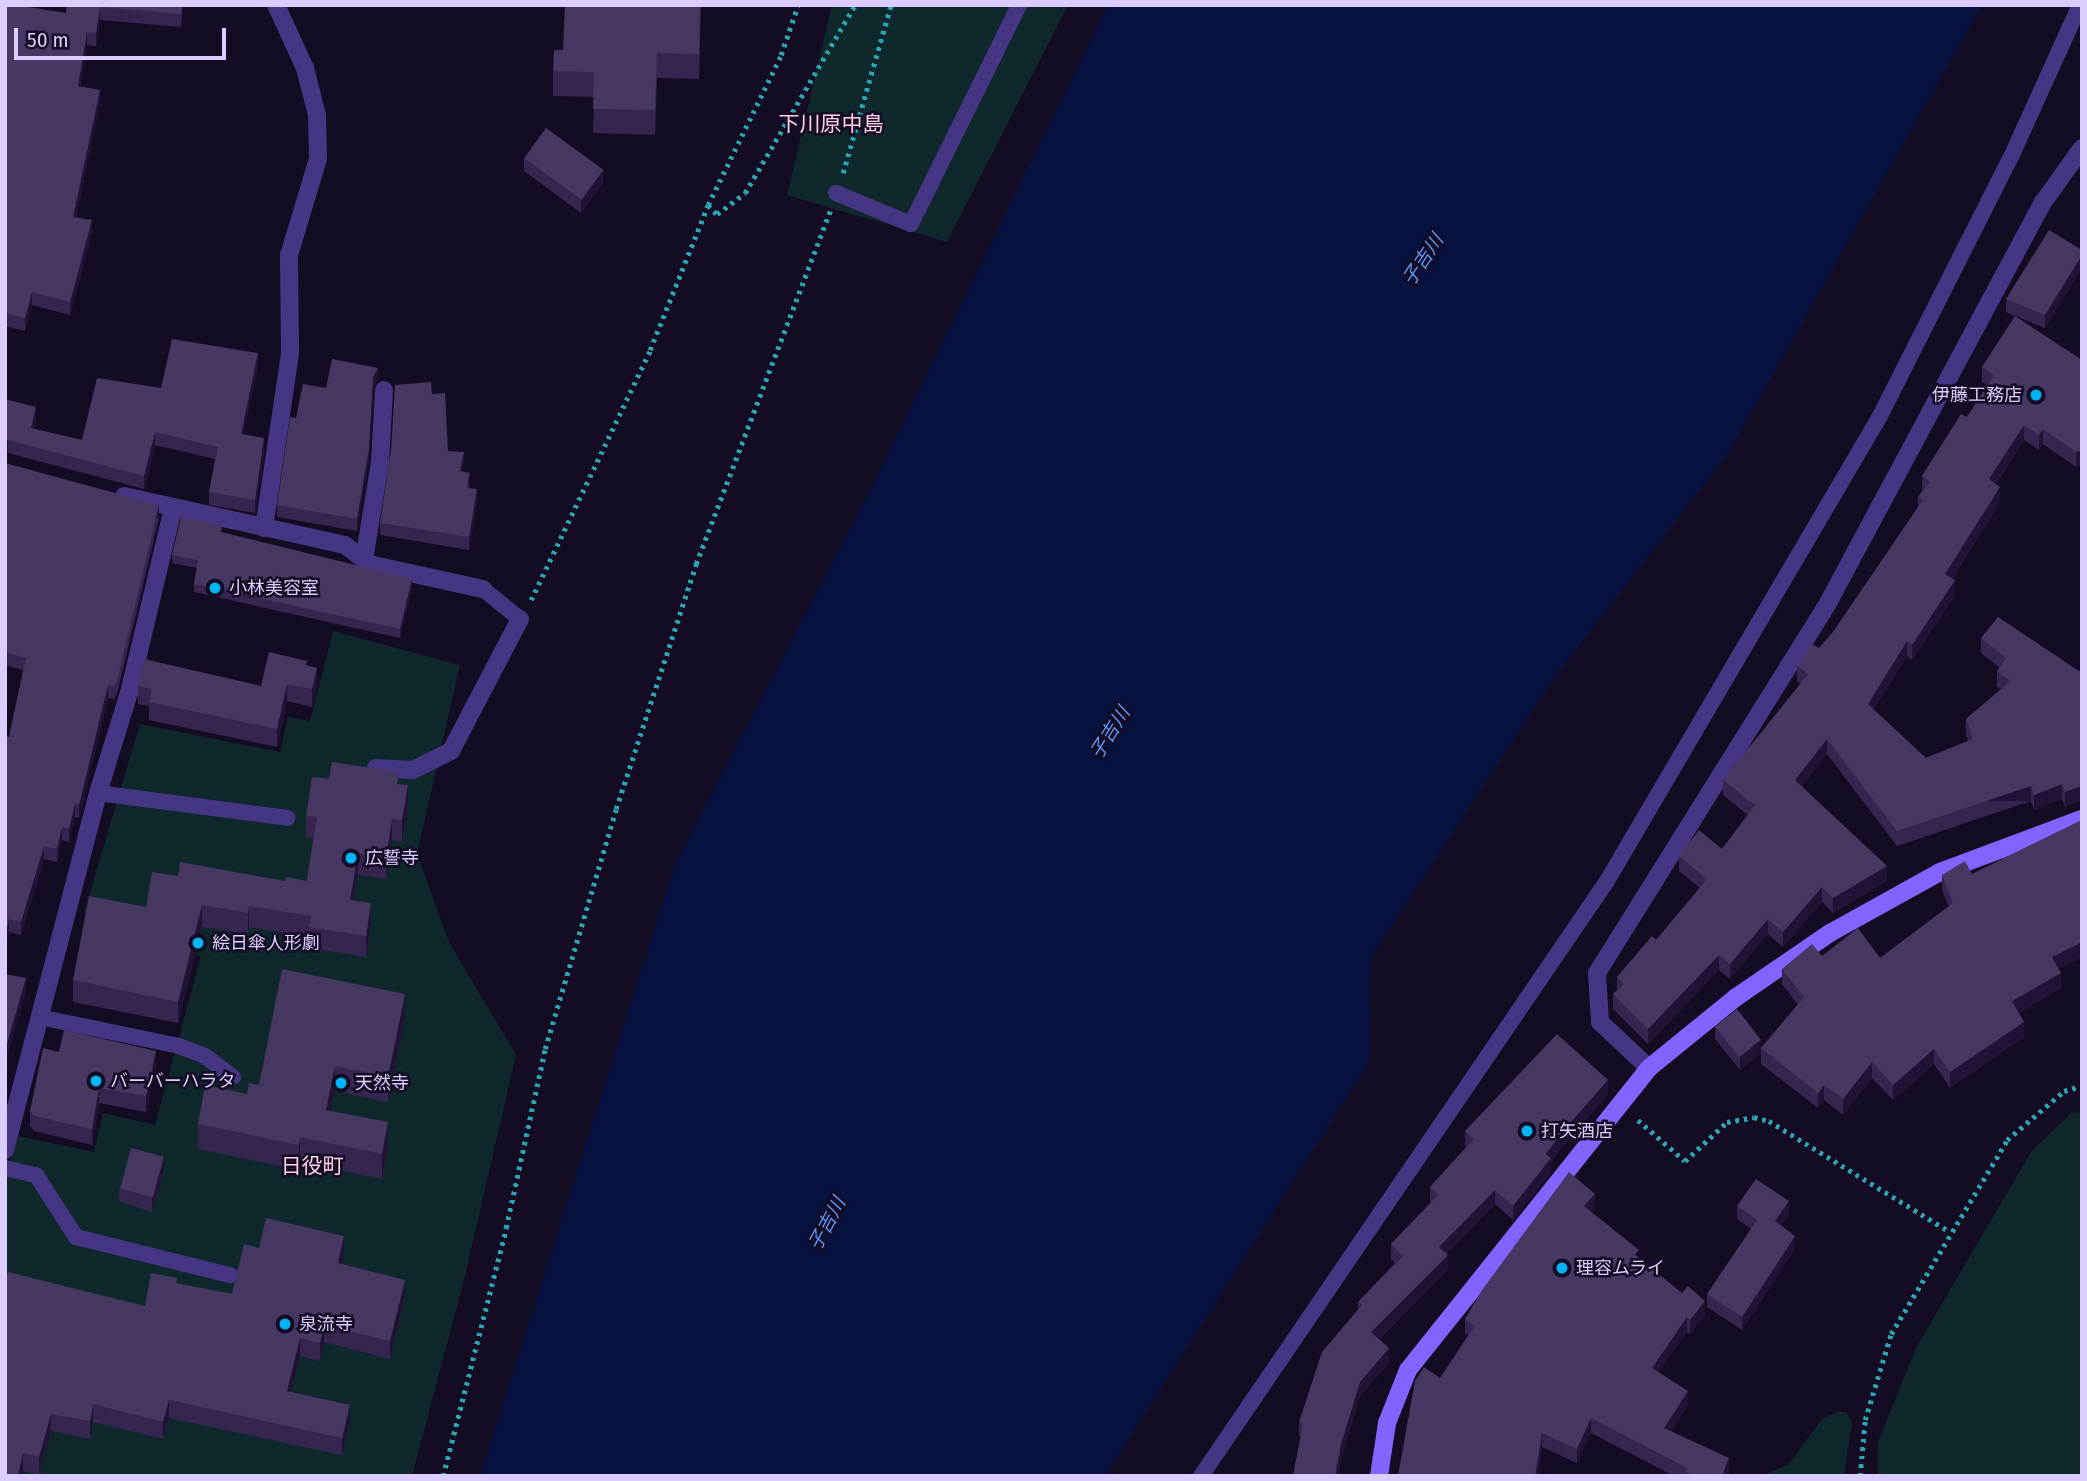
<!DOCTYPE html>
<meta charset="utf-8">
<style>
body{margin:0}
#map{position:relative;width:2087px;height:1481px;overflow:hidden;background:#140c22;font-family:"Fira Sans Condensed","Noto Sans JP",sans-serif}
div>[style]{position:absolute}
.green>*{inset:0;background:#0f282c}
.water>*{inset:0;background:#071240}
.path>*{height:4.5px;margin-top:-2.25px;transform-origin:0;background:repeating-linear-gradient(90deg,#29a7b7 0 3.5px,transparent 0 8.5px)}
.lane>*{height:16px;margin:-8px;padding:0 8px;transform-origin:8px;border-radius:8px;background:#463583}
.street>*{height:18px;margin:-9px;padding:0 9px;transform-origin:9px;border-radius:9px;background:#463583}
.secondary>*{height:18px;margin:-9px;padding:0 9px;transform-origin:9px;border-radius:9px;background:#8364ff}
.wall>*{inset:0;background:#352550}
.shaded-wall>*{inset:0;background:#201336;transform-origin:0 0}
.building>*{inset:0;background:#463763;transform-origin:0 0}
.dots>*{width:19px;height:19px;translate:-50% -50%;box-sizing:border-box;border:4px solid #140c22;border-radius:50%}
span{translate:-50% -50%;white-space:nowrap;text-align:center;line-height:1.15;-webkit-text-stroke:5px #140c22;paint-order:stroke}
.poi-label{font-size:18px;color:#dbcdff}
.right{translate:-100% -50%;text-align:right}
.left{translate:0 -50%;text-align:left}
.water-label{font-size:19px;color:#5b96ff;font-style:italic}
.quarter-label{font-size:21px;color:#ffcfe5}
.frame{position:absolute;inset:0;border:7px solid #dbcdff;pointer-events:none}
.scale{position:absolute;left:14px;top:28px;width:212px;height:32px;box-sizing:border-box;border:4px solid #dbcdff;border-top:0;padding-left:9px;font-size:21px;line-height:24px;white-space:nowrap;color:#dbcdff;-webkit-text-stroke:5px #140c22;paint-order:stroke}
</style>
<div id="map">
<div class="green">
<i style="clip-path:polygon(832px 5px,1068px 5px,947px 242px,787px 195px)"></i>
<i style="clip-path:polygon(333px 631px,460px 665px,417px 854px,449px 942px,516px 1055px,464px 1280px,412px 1476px,5px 1476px,5px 1178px,18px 1136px,94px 1152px,103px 1113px,155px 1125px,201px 956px,151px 938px,152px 926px,84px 913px,140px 724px,280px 752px,288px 717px,310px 721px)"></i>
<i style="clip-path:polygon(2082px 1112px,2082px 1476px,1878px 1476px,1878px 1442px,1916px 1348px,2031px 1152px,2071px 1113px)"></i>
<i style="clip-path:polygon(1837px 1412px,1846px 1412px,1852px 1422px,1844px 1476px,1761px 1476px,1788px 1465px,1821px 1420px)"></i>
</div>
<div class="water">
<i style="clip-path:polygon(1108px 5px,1982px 5px,1729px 452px,1554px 678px,1371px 957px,1369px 1062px,1105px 1476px,480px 1476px,675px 864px,867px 496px)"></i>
</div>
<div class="path">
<i style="left:843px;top:173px;width:175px;rotate:-74.1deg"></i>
<i style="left:708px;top:205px;width:13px;rotate:45deg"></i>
<i style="left:717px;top:214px;width:35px;rotate:-37deg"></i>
<i style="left:745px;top:193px;width:218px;rotate:-59.7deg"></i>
<i style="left:531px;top:600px;width:277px;rotate:-64.5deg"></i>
<i style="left:650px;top:350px;width:156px;rotate:-68.2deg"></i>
<i style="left:708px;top:205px;width:167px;rotate:-64deg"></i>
<i style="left:781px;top:55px;width:53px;rotate:-71.2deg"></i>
<i style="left:1638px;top:1120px;width:62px;rotate:41.1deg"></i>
<i style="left:1685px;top:1161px;width:57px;rotate:-42.9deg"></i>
<i style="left:1727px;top:1122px;width:27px;rotate:-10deg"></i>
<i style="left:1754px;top:1117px;width:16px;rotate:15deg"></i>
<i style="left:1769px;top:1121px;width:212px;rotate:31.5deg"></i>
<i style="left:443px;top:1476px;width:256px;rotate:-75.7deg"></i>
<i style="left:506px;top:1228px;width:183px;rotate:-77.7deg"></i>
<i style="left:545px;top:1049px;width:250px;rotate:-73.5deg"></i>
<i style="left:616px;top:809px;width:258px;rotate:-71.9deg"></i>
<i style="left:696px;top:564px;width:378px;rotate:-69.2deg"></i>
<i style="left:1860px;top:1476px;width:56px;rotate:-84.9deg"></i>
<i style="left:1865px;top:1420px;width:90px;rotate:-73.2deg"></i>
<i style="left:1891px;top:1334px;width:226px;rotate:-59.1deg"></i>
<i style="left:2007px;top:1140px;width:75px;rotate:-40.7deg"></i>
<i style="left:2064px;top:1091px;width:19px;rotate:-16deg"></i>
</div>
<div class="lane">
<i style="left:836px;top:193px;width:81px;rotate:22.5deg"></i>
<i style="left:911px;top:224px;width:244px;rotate:-63.7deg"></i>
<i style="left:483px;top:589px;width:48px;rotate:39deg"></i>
<i style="left:98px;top:793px;width:191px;rotate:7.5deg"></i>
<i style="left:39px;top:1017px;width:143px;rotate:11.7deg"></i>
<i style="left:179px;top:1046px;width:28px;rotate:21deg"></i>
<i style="left:205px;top:1056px;width:35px;rotate:37deg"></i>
<i style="left:5px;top:1168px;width:32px;rotate:13deg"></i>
<i style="left:36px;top:1175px;width:74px;rotate:57.2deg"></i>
<i style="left:76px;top:1237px;width:159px;rotate:13.9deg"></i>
<i style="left:1201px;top:1476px;width:720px;rotate:-55.69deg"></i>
<i style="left:1607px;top:881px;width:539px;rotate:-59.58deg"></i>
<i style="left:1880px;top:416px;width:290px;rotate:-63.2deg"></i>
<i style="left:2011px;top:157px;width:167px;rotate:-65.6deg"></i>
</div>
<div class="street">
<i style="left:124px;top:496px;width:226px;rotate:12.5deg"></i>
<i style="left:345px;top:545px;width:31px;rotate:38deg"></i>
<i style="left:369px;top:564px;width:117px;rotate:12.4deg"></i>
<i style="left:264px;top:528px;width:177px;rotate:-81.5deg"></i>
<i style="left:290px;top:353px;width:98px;rotate:-90.6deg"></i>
<i style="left:289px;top:255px;width:100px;rotate:-73.2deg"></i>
<i style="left:318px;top:159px;width:44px;rotate:-91.3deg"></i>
<i style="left:317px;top:115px;width:49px;rotate:-104.3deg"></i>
<i style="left:305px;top:68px;width:69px;rotate:-114.7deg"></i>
<i style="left:364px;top:560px;width:99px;rotate:-80.7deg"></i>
<i style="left:380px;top:462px;width:72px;rotate:-86.8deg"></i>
<i style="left:376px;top:768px;width:37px;rotate:3deg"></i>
<i style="left:413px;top:770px;width:42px;rotate:-26.6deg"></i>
<i style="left:451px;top:751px;width:149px;rotate:-62.4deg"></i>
<i style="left:1649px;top:1068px;width:67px;rotate:-136.8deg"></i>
<i style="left:1600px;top:1022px;width:49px;rotate:-93.5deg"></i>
<i style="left:1597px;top:973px;width:436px;rotate:-58deg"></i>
<i style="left:1828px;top:603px;width:456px;rotate:-61.8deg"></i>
<i style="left:2044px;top:201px;width:65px;rotate:-54.4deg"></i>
<i style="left:5px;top:1150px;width:369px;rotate:-75.4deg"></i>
<i style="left:98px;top:793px;width:105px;rotate:-72.8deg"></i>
<i style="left:129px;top:693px;width:189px;rotate:-76.6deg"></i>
</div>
<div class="secondary">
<i style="left:1379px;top:1476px;width:54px;rotate:-81.4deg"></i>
<i style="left:1387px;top:1423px;width:57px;rotate:-68.4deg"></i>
<i style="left:1408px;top:1370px;width:386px;rotate:-51.4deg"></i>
<i style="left:1649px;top:1068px;width:111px;rotate:-39.1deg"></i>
<i style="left:1735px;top:998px;width:115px;rotate:-34.4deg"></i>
<i style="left:1830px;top:933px;width:126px;rotate:-29deg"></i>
<i style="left:1940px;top:872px;width:152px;rotate:-20.5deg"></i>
</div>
<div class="wall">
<i style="clip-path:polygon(5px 5px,66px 13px,67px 5px,183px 5px,181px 27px,100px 20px,96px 46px,87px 45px,80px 87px,100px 103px,76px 217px,92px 233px,70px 315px,32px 305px,25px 331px,5px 326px)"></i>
<i style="clip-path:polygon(701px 5px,699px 79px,657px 78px,655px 135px,593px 133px,594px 97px,553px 96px,553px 71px)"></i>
<i style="clip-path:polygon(524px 158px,603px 183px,581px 213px,524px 171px)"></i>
<i style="clip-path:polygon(2082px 250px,2082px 268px,2045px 328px,2006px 312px,2006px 299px)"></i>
<i style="clip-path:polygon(2082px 360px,2082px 465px,2076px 467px,2043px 444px,2039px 450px,2024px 440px,1996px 484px,2000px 502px,1952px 579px,1955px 595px,1912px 660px,1907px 656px,1873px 710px,1926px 758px,1968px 741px,1966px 734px,1966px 719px,2001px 689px,1997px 687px,1997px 672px,1999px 667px,1981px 653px,1981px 638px,2082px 673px,2065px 807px,2062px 799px,2034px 810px,2031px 801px,1897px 846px,1827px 754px,1802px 786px,1887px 881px,1833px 913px,1822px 902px,1783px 947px,1768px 934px,1730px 979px,1719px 970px,1648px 1044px,1613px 1009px,1613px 994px,1617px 990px,1617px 977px,1656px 940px,1700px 888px,1679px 871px,1679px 856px,1722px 849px,1748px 815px,1723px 795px,1723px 780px,1801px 684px,1797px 681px,1797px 666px,1819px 648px,1833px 632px,1918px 507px,1918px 497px,1922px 491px,1922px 476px,1967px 417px,1987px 385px,1982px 382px,1982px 367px)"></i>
<i style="clip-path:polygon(258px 366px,243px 434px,264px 451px,255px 513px,209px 505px,209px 492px,215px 459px,155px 445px,144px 489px,8px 453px,5px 454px,5px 399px,36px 420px,34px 429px,82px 440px,161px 388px)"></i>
<i style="clip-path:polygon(378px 380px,373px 389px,369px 461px,357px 531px,277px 517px,277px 505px,296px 418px,326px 388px)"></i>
<i style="clip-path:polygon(448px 451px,464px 464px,462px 471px,477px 502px,469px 550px,380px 535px,380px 523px)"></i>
<i style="clip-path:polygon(5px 463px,159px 518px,118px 690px,115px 699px,108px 698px,79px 818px,75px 817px,69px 842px,62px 840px,57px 862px,44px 859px,21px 935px,9px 932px,5px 951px,5px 736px,9px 737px,23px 670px,5px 665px)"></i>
<i style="clip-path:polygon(222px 532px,412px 588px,400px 638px,194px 592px,194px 584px,197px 568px,172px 563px,172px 555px)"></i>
<i style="clip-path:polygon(307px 665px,317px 686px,312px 707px,287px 701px,277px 747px,149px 720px,149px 706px,138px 704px,138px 686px,261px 686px)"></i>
<i style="clip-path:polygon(329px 779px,399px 784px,408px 807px,402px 842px,392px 840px,386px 879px,358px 875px,354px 900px,371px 925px,366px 957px,309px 948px,309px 937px,249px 927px,248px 934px,202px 927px,178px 1023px,73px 1002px,73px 980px,178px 876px,285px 881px,307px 881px,313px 838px,306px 837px,306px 816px)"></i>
<i style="clip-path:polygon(2082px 820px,2082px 957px,2058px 969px,2061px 988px,2019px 1013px,2024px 1037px,1950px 1088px,1934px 1064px,1893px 1100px,1872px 1078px,1843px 1115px,1824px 1100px,1818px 1108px,1761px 1064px,1761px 1048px,1798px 1005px,1782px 984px,1782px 969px,1822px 956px,1880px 958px,1949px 907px,1942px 890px,1942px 875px,1972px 874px)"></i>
<i style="clip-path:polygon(405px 1019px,388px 1102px,335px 1091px,331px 1111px,388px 1148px,382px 1179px,300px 1162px,299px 1170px,198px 1149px,198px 1124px,259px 1085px)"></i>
<i style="clip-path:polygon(1715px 1026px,1761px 1053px,1740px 1070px,1715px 1039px)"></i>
<i style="clip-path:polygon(59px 1052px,156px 1066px,146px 1112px,99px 1103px,92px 1145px,34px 1131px,30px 1126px,30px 1111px)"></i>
<i style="clip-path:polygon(1608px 1095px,1563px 1146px,1551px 1162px,1551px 1172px,1513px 1220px,1495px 1204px,1446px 1254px,1448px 1269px,1379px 1339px,1389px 1363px,1360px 1396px,1341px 1458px,1338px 1476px,1293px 1476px,1301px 1437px,1299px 1436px,1299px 1422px,1358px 1309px,1358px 1302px,1395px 1263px,1391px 1259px,1391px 1244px,1431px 1203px,1430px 1201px,1430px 1187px,1466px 1147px,1465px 1145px,1465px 1131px)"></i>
<i style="clip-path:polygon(164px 1170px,152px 1212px,119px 1201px,119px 1188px)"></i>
<i style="clip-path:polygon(1737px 1206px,1789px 1214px,1781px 1226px,1795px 1249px,1742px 1330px,1707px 1307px,1707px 1294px,1751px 1229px,1737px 1219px)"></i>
<i style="clip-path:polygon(1595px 1208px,1591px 1212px,1639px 1258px,1705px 1315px,1690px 1334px,1687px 1332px,1659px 1372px,1688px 1405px,1671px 1431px,1729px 1473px,1728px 1476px,1674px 1476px,1591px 1433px,1577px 1463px,1542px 1447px,1538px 1476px,1398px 1476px,1440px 1378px,1468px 1335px,1465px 1333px,1465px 1319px)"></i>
<i style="clip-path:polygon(259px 1248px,344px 1254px,342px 1264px,405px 1297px,390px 1359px,324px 1342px,320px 1361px,300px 1356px,291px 1392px,350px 1423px,342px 1455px,169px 1418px,163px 1439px,93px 1422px,90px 1439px,51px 1431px,39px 1475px,23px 1471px,5px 1282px,145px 1306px,177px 1284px,232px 1294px)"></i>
</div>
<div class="shaded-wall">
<i style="clip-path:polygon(100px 7px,100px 20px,96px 46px,96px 33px)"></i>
<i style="clip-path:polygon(87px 32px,87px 45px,78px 99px,78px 86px)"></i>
<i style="clip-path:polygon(100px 90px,100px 103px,73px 230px,73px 217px)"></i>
<i style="clip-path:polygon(603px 170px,603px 183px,581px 213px,581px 200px)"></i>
<i style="clip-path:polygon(92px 220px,92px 233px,70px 315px,70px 302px)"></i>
<i style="clip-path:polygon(2082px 255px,2082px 268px,2045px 328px,2045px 315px)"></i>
<i style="clip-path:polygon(32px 292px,32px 305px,25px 331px,25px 318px)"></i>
<i style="clip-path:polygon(258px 353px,258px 366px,241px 447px,241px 434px)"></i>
<i style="clip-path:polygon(378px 368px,378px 380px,373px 389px,369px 461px,357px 531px,357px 519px,373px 377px)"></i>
<i style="clip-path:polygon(36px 407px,36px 420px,31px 441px,31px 428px)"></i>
<i style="clip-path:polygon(2024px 425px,2024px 440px,1989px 494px,1989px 479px)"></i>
<i style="clip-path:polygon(2043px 429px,2043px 444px,2039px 450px,2039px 435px)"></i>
<i style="clip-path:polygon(155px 432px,155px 445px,144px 489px,144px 476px)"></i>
<i style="clip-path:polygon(264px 438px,264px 451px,255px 513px,255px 500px)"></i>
<i style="clip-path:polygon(8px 440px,8px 453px,5px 454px,5px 441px)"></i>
<i style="clip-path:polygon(2082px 450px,2082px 465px,2076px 467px,2076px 452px)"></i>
<i style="clip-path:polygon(464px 452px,464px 464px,460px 484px,460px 471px)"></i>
<i style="clip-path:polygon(2000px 487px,2000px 502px,1945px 589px,1945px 574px)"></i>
<i style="clip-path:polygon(477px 489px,477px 502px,469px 550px,469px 537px)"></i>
<i style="left:159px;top:505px;width:13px;height:186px;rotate:90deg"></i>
<i style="clip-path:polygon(412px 579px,412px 588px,400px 638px,400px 629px)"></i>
<i style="clip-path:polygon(1955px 580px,1955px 595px,1912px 660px,1912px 645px)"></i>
<i style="clip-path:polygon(1907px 641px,1907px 656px,1868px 719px,1868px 704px)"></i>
<i style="clip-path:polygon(317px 668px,317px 686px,312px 707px,312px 689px)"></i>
<i style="clip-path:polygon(287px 684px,287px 701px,277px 747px,277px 729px)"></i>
<i style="clip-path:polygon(108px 685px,108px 698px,79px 818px,79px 805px)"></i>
<i style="clip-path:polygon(1827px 739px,1827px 754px,1795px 795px,1795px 780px)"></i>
<i style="clip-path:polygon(2062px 784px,2062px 799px,2034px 810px,2034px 795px)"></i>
<i style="clip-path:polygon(408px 785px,408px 807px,402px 842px,402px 820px)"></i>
<i style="left:2031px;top:786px;width:15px;height:141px;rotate:90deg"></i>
<i style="clip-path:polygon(2082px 786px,2082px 801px,2065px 807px,2065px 792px)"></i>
<i style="clip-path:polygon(75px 804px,75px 817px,69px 842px,69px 829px)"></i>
<i style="clip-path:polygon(392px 819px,392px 840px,386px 879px,386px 858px)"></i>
<i style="clip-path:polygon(62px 827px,62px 840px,57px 862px,57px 849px)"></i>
<i style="clip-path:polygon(44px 846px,44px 859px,21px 935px,21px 922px)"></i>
<i style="clip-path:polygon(358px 853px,358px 875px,350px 921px,350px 900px)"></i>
<i style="clip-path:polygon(1887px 866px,1887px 881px,1833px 913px,1833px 898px)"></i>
<i style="clip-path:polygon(1822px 887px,1822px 902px,1783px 947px,1783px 932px)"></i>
<i style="clip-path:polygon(371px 903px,371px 925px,366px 957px,366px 936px)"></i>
<i style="clip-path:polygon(202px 905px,202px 927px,178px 1023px,178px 1002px)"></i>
<i style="clip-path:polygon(249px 906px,249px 927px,248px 934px,248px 913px)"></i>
<i style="clip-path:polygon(9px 919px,9px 932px,5px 950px,5px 937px)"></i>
<i style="clip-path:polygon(1768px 919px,1768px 934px,1730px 979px,1730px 964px)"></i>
<i style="clip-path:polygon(2082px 942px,2082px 957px,2052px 973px,2052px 957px)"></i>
<i style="clip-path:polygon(1719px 955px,1719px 970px,1648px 1044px,1648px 1029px)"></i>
<i style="clip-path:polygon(2061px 973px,2061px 988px,2012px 1017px,2012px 1001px)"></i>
<i style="clip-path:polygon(26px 978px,26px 991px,5px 1064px,5px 1051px)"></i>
<i style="clip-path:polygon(405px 994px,405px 1019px,388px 1102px,388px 1077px)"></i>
<i style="clip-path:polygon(2024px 1022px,2024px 1037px,1950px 1088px,1950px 1072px)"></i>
<i style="clip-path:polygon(1761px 1040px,1761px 1053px,1740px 1070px,1740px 1057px)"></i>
<i style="clip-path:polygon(1934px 1049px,1934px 1064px,1893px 1100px,1893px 1085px)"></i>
<i style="clip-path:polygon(156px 1051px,156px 1066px,146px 1112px,146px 1096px)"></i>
<i style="clip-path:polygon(1872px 1062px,1872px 1078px,1843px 1115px,1843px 1099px)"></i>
<i style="clip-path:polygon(335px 1066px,335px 1091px,326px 1135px,326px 1110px)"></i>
<i style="clip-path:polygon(1608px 1080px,1608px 1095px,1563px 1146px,1551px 1162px,1551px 1172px,1513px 1220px,1513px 1206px,1546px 1154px,1563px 1131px)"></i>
<i style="clip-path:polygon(1824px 1085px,1824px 1100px,1818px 1108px,1818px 1093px)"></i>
<i style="clip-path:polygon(99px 1088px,99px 1103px,92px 1145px,92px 1129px)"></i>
<i style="clip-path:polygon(388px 1122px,388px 1148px,382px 1179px,382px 1154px)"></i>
<i style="clip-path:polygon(300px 1137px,300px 1162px,299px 1170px,299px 1145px)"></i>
<i style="clip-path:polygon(164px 1157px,164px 1170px,152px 1212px,152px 1199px)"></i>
<i style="clip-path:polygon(1495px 1190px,1495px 1204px,1439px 1261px,1439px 1247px)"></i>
<i style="clip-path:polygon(1595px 1194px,1595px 1208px,1584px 1221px,1584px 1206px)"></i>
<i style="clip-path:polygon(1789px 1201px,1789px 1214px,1775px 1234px,1775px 1221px)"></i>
<i style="clip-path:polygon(344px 1236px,344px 1254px,338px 1281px,338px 1263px)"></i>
<i style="clip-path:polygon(1795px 1236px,1795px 1249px,1742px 1330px,1742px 1317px)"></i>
<i style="clip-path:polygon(1448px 1255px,1448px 1269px,1371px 1346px,1371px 1332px)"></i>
<i style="clip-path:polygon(405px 1280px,405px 1297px,390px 1359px,390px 1341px)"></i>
<i style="clip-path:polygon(1705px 1301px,1705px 1315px,1690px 1334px,1690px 1320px)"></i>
<i style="clip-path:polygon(1687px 1317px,1687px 1332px,1652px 1383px,1652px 1368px)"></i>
<i style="clip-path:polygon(324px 1325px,324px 1342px,320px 1361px,320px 1343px)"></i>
<i style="clip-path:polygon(300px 1338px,300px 1356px,287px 1409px,287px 1391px)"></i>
<i style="clip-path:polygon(1389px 1348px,1389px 1363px,1360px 1396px,1341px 1458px,1338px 1476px,1335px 1476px,1341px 1444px,1360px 1382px)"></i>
<i style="clip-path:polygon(1688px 1391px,1688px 1405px,1664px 1443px,1664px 1428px)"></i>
<i style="clip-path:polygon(169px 1400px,169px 1418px,163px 1439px,163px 1422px)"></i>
<i style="clip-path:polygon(93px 1404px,93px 1422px,90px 1439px,90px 1421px)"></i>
<i style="clip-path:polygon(350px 1405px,350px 1423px,342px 1455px,342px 1438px)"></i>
<i style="clip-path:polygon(51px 1414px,51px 1431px,39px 1475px,39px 1457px)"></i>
<i style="clip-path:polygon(1591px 1418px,1591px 1433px,1577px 1463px,1577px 1449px)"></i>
<i style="clip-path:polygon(1542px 1433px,1542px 1447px,1538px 1476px,1535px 1476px)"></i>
<i style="clip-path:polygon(23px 1453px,23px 1471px,22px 1476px,18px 1476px)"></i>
<i style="clip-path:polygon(1729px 1458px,1729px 1473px,1728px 1476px,1722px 1476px)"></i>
</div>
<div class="building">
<i style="clip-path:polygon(5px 5px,16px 5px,66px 13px,67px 5px,182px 5px,181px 14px,100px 7px,96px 33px,87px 32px,78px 86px,100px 90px,73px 217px,92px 220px,70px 302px,32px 292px,25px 318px,5px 313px)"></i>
<i style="clip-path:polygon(565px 5px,700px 5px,699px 54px,657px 53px,655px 110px,593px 109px,594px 72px,553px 71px,554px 50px,563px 50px)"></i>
<i style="left:546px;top:128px;width:71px;height:37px;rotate:36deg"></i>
<i style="clip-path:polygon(2049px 230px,2082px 250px,2082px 255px,2045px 315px,2006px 299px)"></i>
<i style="clip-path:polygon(2015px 316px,2082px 360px,2082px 450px,2076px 452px,2043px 429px,2039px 435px,2024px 425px,1989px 479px,2000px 487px,1945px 574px,1955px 580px,1912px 645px,1907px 641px,1868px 704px,1926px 758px,1973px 739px,1966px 719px,2011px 681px,1997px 672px,2006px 658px,1981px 638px,1998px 617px,2082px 673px,2082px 786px,2065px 792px,2062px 784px,2034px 795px,2031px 786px,1897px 831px,1827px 739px,1795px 780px,1887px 866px,1833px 898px,1822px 887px,1783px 932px,1768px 919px,1730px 964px,1719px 955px,1648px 1029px,1613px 994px,1624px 984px,1617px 977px,1652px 936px,1656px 940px,1707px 879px,1679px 856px,1699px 830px,1722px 849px,1755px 805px,1723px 780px,1808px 674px,1797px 666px,1812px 644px,1819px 648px,1833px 632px,1923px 500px,1918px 497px,1930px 482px,1922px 476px,1961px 414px,1967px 417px,1994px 375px,1982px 367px)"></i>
<i style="clip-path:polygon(172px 339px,258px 353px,241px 434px,264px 438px,255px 500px,209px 492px,218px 447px,155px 432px,144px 476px,8px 440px,5px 441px,5px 399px,36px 407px,31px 428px,82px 440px,97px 378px,161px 388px)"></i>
<i style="clip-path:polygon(332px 359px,378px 368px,373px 377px,369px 449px,357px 519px,277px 505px,290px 417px,296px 418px,303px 384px,326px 388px)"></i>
<i style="clip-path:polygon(431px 382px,432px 394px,445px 393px,448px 451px,464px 452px,460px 471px,470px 473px,467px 488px,477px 489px,469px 537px,380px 523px,391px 450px,395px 385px)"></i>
<i style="clip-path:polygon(5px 463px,159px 505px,118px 677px,115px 686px,108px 685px,79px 805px,75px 804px,69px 829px,62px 827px,57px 849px,44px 846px,21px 922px,9px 919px,5px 937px,5px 736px,9px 737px,26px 658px,5px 652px)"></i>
<i style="clip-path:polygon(181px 517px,222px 525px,221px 532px,412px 579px,400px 629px,194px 584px,198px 560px,172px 555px)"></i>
<i style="clip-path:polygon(269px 652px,307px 661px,306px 665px,317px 668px,312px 689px,287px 684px,277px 729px,149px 702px,152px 689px,138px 686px,144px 659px,261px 686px)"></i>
<i style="clip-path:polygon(332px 762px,399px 772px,397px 784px,408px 785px,402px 820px,392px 819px,386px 858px,358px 853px,350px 900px,371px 903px,366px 936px,309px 927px,311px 916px,249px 906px,248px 913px,202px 905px,178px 1002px,73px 980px,89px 896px,146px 907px,152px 872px,178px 876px,180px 862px,285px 881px,286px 877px,307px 881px,317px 817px,306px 816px,312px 777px,329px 779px)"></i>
<i style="clip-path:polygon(2082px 820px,2082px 942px,2052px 957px,2061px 973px,2012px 1001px,2024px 1022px,1950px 1072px,1934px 1049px,1893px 1085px,1872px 1062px,1843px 1099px,1824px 1085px,1818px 1093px,1761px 1048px,1804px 997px,1782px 969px,1812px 944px,1822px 956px,1858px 928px,1880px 958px,1953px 903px,1942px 875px,1965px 861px,1972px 874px)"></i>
<i style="clip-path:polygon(282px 969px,405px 994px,388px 1077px,335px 1066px,326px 1110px,388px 1122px,382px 1154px,300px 1137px,299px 1145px,198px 1124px,205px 1085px,247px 1094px,249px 1083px,259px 1085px)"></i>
<i style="clip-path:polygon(5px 974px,26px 978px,5px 1051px)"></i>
<i style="left:1737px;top:1009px;width:39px;height:28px;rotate:52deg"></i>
<i style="clip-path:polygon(64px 1030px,156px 1051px,146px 1096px,99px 1088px,92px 1129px,34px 1116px,30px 1111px,43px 1048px,59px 1052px)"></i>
<i style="clip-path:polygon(1557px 1034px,1608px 1080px,1563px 1131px,1546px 1154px,1551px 1158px,1513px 1206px,1495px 1190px,1439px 1247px,1448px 1255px,1371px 1332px,1389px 1348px,1360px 1382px,1341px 1444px,1335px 1476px,1293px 1476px,1303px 1423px,1299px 1422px,1322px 1352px,1362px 1305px,1358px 1302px,1403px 1256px,1391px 1244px,1438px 1195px,1430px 1187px,1474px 1139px,1465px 1131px)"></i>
<i style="left:131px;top:1148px;width:34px;height:42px;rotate:15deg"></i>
<i style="clip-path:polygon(1569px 1172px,1595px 1194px,1584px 1206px,1639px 1250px,1635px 1255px,1682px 1293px,1688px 1286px,1705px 1301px,1690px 1320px,1687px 1317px,1652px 1368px,1688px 1391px,1664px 1428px,1729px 1458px,1722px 1476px,1696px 1476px,1685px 1471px,1687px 1468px,1591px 1418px,1577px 1449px,1542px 1433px,1535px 1476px,1398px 1476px,1415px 1381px,1424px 1367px,1440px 1378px,1475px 1326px,1465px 1319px,1482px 1290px)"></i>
<i style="clip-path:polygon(1756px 1179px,1789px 1201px,1775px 1221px,1795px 1236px,1742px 1317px,1707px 1294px,1757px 1220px,1737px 1206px)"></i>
<i style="clip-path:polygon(266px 1218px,344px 1236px,338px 1263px,405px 1280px,390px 1341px,324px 1325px,320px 1343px,300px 1338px,287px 1391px,350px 1405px,342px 1438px,169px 1400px,163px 1422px,93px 1404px,90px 1421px,51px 1414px,39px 1457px,23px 1453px,18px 1476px,5px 1476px,5px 1282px,8px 1272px,145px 1306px,151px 1273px,177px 1278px,176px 1283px,232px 1294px,244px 1244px,259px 1248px)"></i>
</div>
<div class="dots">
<i style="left:2036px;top:395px;background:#00b4f8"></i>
<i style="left:215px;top:588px;background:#00b4f8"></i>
<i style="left:351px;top:858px;background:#00b4f8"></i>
<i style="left:198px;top:943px;background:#00b4f8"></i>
<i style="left:96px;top:1081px;background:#00b4f8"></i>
<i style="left:341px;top:1083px;background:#00b4f8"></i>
<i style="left:1527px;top:1131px;background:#00b4f8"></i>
<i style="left:1562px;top:1268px;background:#00b4f8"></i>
<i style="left:285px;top:1324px;background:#00b4f8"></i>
</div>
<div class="poi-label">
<span class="right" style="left:2022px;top:395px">伊藤工務店</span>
<span class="left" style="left:229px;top:588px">小林美容室</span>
<span class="left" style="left:365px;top:858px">広誓寺</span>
<span class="left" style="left:212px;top:943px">絵日傘人形劇</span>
<span class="left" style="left:110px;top:1081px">バーバーハラタ</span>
<span class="left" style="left:355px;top:1083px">天然寺</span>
<span class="left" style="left:1541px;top:1131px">打矢酒店</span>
<span class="left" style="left:1576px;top:1268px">理容ムライ</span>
<span class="left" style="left:299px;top:1324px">泉流寺</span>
</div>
<div class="water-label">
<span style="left:1423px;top:260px;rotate:-56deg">子吉川</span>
<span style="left:1110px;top:733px;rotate:-58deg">子吉川</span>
<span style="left:827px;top:1224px;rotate:-62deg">子吉川</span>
</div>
<div class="quarter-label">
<span style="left:831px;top:124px">下川原中島</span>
<span style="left:312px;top:1166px">日役町</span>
</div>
<div class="frame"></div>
<div class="scale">50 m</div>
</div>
